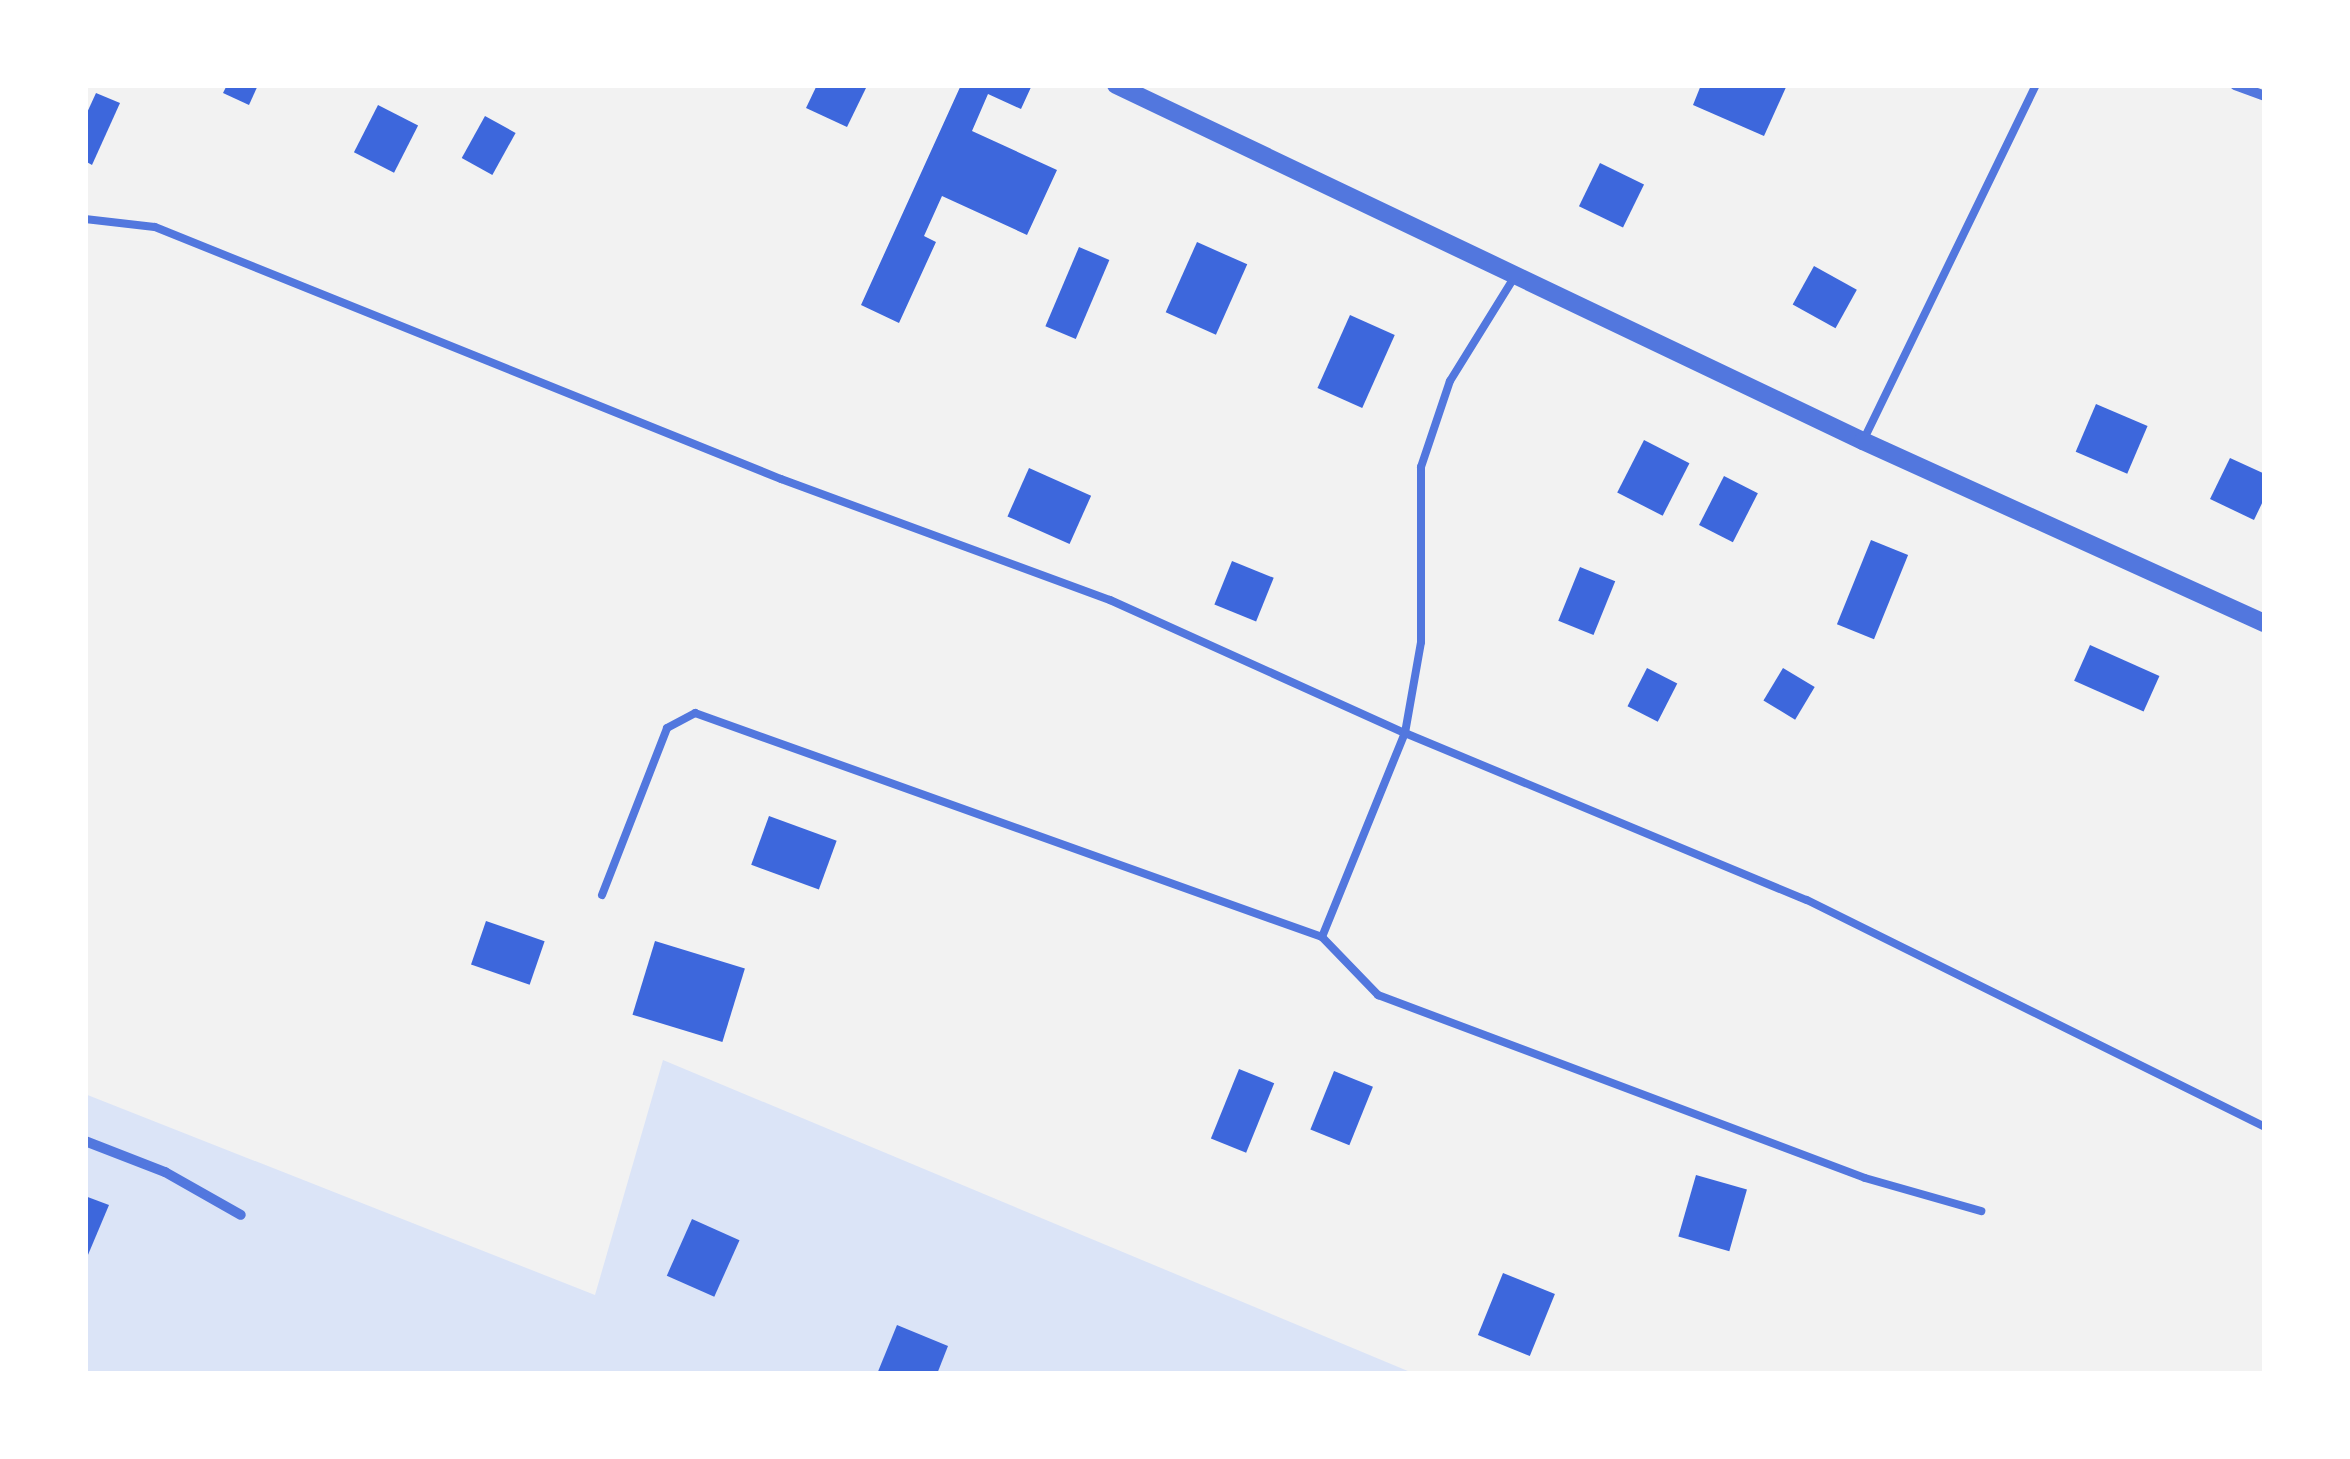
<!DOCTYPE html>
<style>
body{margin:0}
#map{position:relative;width:2350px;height:1459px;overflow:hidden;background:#f2f2f2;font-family:"Roboto Serif",serif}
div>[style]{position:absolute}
.green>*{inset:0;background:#dbe4f7}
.building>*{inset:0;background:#3d67dc;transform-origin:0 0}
.service>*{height:8px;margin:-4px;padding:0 4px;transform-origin:4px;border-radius:4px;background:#5277de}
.minor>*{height:10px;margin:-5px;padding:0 5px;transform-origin:5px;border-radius:5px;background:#5277de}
.tertiary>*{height:18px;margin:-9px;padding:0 9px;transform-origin:9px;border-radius:9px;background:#5277de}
span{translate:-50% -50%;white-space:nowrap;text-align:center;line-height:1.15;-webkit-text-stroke:10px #fff;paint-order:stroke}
.frame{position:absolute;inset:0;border:88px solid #fff;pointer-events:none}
</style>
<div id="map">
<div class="green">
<i style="clip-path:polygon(663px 1060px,1415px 1374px,85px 1374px,85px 1094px,595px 1295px)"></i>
</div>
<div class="building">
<i style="clip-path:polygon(227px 85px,258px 85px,249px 105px,223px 93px)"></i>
<i style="clip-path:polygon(817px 85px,866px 88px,847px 127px,806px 108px)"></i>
<i style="clip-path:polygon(961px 85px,1032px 85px,1021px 109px,988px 94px,972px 131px,1057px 170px,1027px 235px,942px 196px,924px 236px,936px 242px,899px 323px,861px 305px)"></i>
<i style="clip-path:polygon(1701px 85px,1787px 85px,1764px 136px,1693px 105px)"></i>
<i style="clip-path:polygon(96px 93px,120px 103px,92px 165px,85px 161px,85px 117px)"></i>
<i style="left:378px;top:105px;width:45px;height:53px;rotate:27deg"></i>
<i style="left:485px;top:116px;width:35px;height:48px;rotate:29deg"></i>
<i style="left:1600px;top:163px;width:49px;height:48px;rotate:26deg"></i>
<i style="left:1197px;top:242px;width:55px;height:77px;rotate:24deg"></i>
<i style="left:1079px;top:247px;width:33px;height:86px;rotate:23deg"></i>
<i style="left:1814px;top:266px;width:49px;height:44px;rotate:29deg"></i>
<i style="left:1350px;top:315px;width:49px;height:80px;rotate:24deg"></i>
<i style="left:2096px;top:404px;width:56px;height:52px;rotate:23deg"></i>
<i style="left:1644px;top:440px;width:51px;height:59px;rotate:27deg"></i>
<i style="clip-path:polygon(2230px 458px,2265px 474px,2265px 497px,2254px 520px,2210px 499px)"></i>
<i style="left:1029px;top:468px;width:68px;height:53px;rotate:24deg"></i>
<i style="left:1724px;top:476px;width:38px;height:55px;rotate:27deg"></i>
<i style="left:1871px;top:540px;width:40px;height:91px;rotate:22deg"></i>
<i style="left:1232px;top:561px;width:45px;height:47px;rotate:22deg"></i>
<i style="left:1580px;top:567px;width:38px;height:58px;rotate:22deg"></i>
<i style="left:2090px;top:645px;width:76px;height:39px;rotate:24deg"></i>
<i style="left:1647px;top:668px;width:34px;height:43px;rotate:27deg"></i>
<i style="left:1783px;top:668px;width:37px;height:38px;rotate:31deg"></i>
<i style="left:769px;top:816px;width:72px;height:52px;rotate:20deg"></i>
<i style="left:486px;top:921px;width:62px;height:46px;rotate:19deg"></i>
<i style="left:655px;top:941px;width:94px;height:77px;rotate:17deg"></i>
<i style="left:1239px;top:1069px;width:38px;height:75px;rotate:22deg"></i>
<i style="left:1334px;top:1071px;width:42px;height:63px;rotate:22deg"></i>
<i style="left:1696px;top:1175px;width:53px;height:64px;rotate:16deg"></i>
<i style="clip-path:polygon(85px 1196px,109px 1205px,85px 1262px)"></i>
<i style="left:692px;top:1219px;width:52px;height:62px;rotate:24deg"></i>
<i style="left:1503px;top:1273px;width:56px;height:67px;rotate:22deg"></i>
<i style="clip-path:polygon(897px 1325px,948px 1346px,937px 1374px,877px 1374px)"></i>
</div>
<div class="service">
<i style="left:85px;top:219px;width:70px;rotate:6.5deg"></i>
<i style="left:155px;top:227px;width:675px;rotate:21.93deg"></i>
<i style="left:781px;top:479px;width:351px;rotate:20.2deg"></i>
<i style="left:1110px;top:600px;width:324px;rotate:24.3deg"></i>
<i style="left:1405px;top:733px;width:435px;rotate:22.6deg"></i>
<i style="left:1807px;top:900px;width:511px;rotate:26.36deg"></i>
<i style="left:1863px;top:441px;width:396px;rotate:-64.1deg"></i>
<i style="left:602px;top:895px;width:179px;rotate:-68.7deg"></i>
<i style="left:667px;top:728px;width:32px;rotate:-28deg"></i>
<i style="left:695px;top:713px;width:666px;rotate:19.66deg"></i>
<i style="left:1322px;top:937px;width:220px;rotate:-67.9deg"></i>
<i style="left:1405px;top:733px;width:92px;rotate:-80deg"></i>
<i style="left:1421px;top:642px;width:175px;rotate:-90deg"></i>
<i style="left:1421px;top:467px;width:91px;rotate:-71.4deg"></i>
<i style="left:1450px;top:381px;width:123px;rotate:-58.2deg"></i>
<i style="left:1322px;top:937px;width:81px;rotate:46deg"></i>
<i style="left:1378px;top:995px;width:520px;rotate:20.59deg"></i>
<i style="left:1865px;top:1178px;width:121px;rotate:15.9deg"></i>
</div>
<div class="minor">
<i style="left:2235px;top:85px;width:32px;rotate:20deg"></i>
<i style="left:85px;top:1141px;width:86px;rotate:21.2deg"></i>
<i style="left:165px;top:1172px;width:87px;rotate:29.5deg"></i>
</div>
<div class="tertiary">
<i style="left:1116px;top:85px;width:827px;rotate:25.48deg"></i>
<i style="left:1863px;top:441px;width:441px;rotate:24.4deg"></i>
</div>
<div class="frame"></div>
</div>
